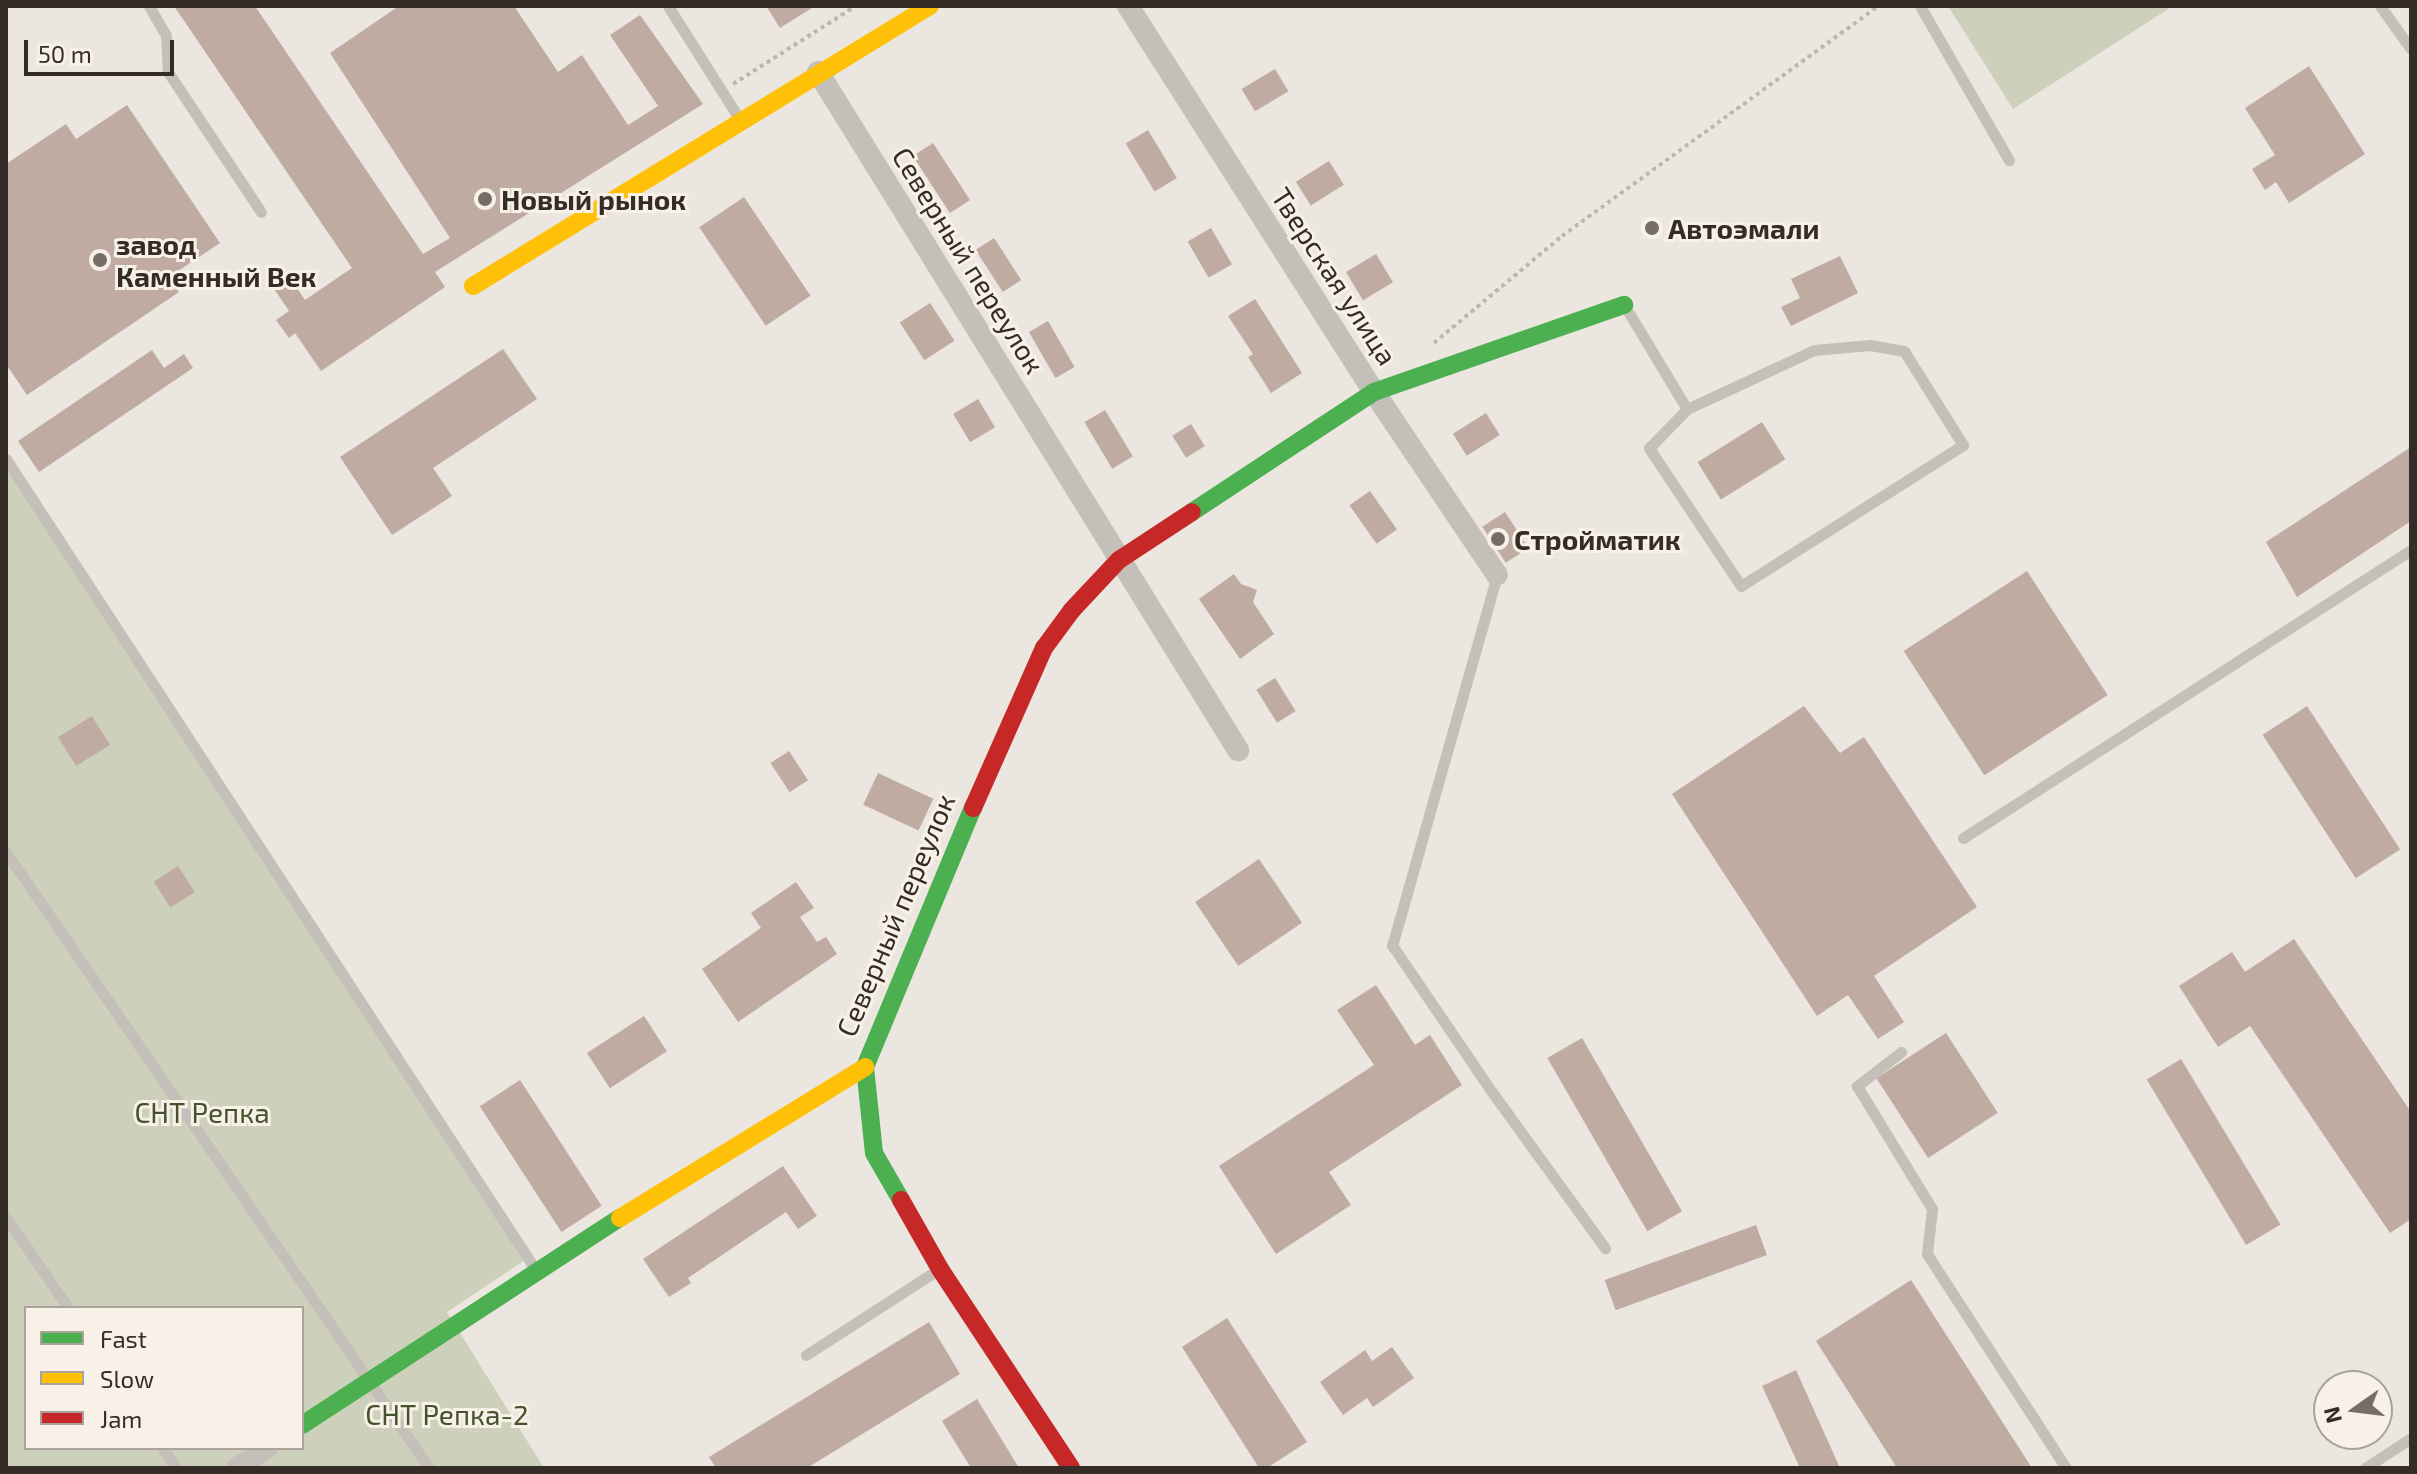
<!DOCTYPE html>
<meta charset="utf-8">
<style>
body{margin:0}
#map{position:relative;width:2417px;height:1474px;overflow:hidden;background:#ece6e0;font-family:"Exo 2",sans-serif}
div>[style]{position:absolute}
.green>*{inset:0;background:#cdd1bb}
.building>*{inset:0;background:#bfaba2;transform-origin:0 0}
.path>*{height:4px;margin-top:-2px;transform-origin:0;background:repeating-linear-gradient(90deg,#bdb7b2 0 4px,transparent 0 8px)}
.lane>*{height:11px;margin:-5.5px;padding:0 5.5px;transform-origin:5.5px;border-radius:5.5px;background:#c5bfb9}
.street>*{height:22px;margin:-11px;padding:0 11px;transform-origin:11px;border-radius:11px;background:#c5bfb9}
.fast>*{height:18px;margin:-9px;padding:0 9px;transform-origin:9px;border-radius:9px;background:#4caf50}
.slow>*{height:18px;margin:-9px;padding:0 9px;transform-origin:9px;border-radius:9px;background:#ffc107}
.jam>*{height:18px;margin:-9px;padding:0 9px;transform-origin:9px;border-radius:9px;background:#c62828}
.dots>*{width:22px;height:22px;translate:-50% -50%;box-sizing:border-box;border:4px solid #f8f1e8;border-radius:50%}
span{translate:-50% -50%;white-space:nowrap;text-align:center;line-height:1.15;-webkit-text-stroke:6px #f8f1e8;paint-order:stroke}
.poi-label{font-size:28px;color:#352c28;font-weight:700}
.left{translate:0 -50%;text-align:left}
.street-label{font-size:28px;color:#352c28}
.park-label{font-size:28px;color:#44522d}
.frame{position:absolute;inset:0;border:8px solid #352c28;pointer-events:none}
.legend{position:absolute;left:24px;top:1306px;width:280px;height:144px;box-sizing:border-box;background:#f8f1e8;border:2px solid #aaa29b;margin:0;padding:10px 14px;list-style:none;font-size:24px;color:#352c28}
.legend li{display:flex;align-items:center;gap:16px;height:40px}
.legend b{width:40px;border:2px solid #aaa29b}
.north{position:absolute;left:2313px;top:1370px;width:80px;height:80px;box-sizing:border-box;background:#f8f1e8;border:2px solid #aaa29b;border-radius:50%;rotate:256deg;font-size:22px;font-weight:700;line-height:32px;text-align:center;color:#352c28}
.north::after{content:'';display:block;margin:auto;width:28px;height:36px;background:#756d68;clip-path:polygon(50% 0,100% 100%,50% 72%,0 100%)}
.scale{position:absolute;left:24px;top:40px;width:150px;height:36px;box-sizing:border-box;border:4px solid #352c28;border-top:0;padding-left:10px;font-size:24px;line-height:28px;white-space:nowrap;color:#352c28;-webkit-text-stroke:6px #f8f1e8;paint-order:stroke}
</style>
<div id="map">
<div class="green">
<i style="clip-path:polygon(1948px 6px,2173px 6px,2013px 109px)"></i>
<i style="clip-path:polygon(evenodd,6px 459px,531px 1256px,447px 1312px,544px 1468px,6px 1468px,6px 459px,26px 1308px,302px 1308px,302px 1448px,26px 1448px,26px 1308px)"></i>
</div>
<div class="building">
<i style="clip-path:polygon(174px 6px,255px 6px,423px 254px,450px 238px,330px 53px,399px 6px,514px 6px,558px 72px,582px 55px,628px 125px,658px 106px,610px 35px,640px 15px,703px 104px,435px 272px,445px 287px,321px 371px,295px 333px,289px 338px,276px 320px,289px 311px,266px 277px,282px 266px,305px 300px,352px 268px)"></i>
<i style="clip-path:polygon(766px 6px,815px 6px,780px 28px)"></i>
<i style="clip-path:polygon(2309px 66px,2365px 154px,2289px 203px,2276px 182px,2265px 190px,2252px 169px,2275px 155px,2245px 108px)"></i>
<i style="left:1275px;top:69px;width:26px;height:39px;rotate:59deg"></i>
<i style="clip-path:polygon(127px 105px,220px 243px,169px 277px,179px 292px,27px 395px,6px 364px,6px 164px,66px 124px,76px 139px)"></i>
<i style="left:1148px;top:130px;width:56px;height:26px;rotate:59deg"></i>
<i style="left:933px;top:143px;width:68px;height:24px;rotate:57deg"></i>
<i style="left:1329px;top:161px;width:28px;height:39px;rotate:58deg"></i>
<i style="left:744px;top:197px;width:119px;height:54px;rotate:56deg"></i>
<i style="left:1211px;top:228px;width:42px;height:27px;rotate:60deg"></i>
<i style="left:994px;top:238px;width:50px;height:22px;rotate:57deg"></i>
<i style="left:1376px;top:254px;width:33px;height:35px;rotate:59deg"></i>
<i style="clip-path:polygon(1840px 256px,1858px 293px,1791px 326px,1781px 307px,1800px 298px,1791px 279px)"></i>
<i style="clip-path:polygon(1255px 299px,1302px 373px,1271px 393px,1248px 357px,1253px 354px,1228px 316px)"></i>
<i style="left:930px;top:303px;width:45px;height:36px;rotate:57deg"></i>
<i style="left:1048px;top:321px;width:53px;height:22px;rotate:60deg"></i>
<i style="clip-path:polygon(503px 349px,537px 399px,433px 468px,452px 496px,392px 535px,340px 457px)"></i>
<i style="clip-path:polygon(152px 350px,164px 368px,184px 354px,193px 368px,39px 472px,18px 441px)"></i>
<i style="left:978px;top:399px;width:33px;height:29px;rotate:59deg"></i>
<i style="left:1105px;top:410px;width:54px;height:24px;rotate:59deg"></i>
<i style="left:1486px;top:413px;width:26px;height:39px;rotate:58deg"></i>
<i style="left:1762px;top:422px;width:44px;height:76px;rotate:58deg"></i>
<i style="left:1191px;top:424px;width:26px;height:22px;rotate:58deg"></i>
<i style="clip-path:polygon(2411px 447px,2411px 521px,2297px 597px,2266px 542px)"></i>
<i style="left:1370px;top:491px;width:47px;height:25px;rotate:55deg"></i>
<i style="left:1505px;top:512px;width:43px;height:27px;rotate:57deg"></i>
<i style="left:2027px;top:571px;width:148px;height:147px;rotate:57deg"></i>
<i style="clip-path:polygon(1234px 574px,1241px 584px,1257px 590px,1253px 602px,1274px 634px,1240px 659px,1199px 599px)"></i>
<i style="left:1275px;top:678px;width:39px;height:22px;rotate:58deg"></i>
<i style="clip-path:polygon(1804px 706px,1840px 753px,1864px 737px,1977px 907px,1874px 976px,1904px 1022px,1878px 1039px,1848px 995px,1817px 1016px,1672px 794px)"></i>
<i style="left:2307px;top:706px;width:171px;height:53px;rotate:57deg"></i>
<i style="left:92px;top:716px;width:34px;height:40px;rotate:58deg"></i>
<i style="left:789px;top:751px;width:35px;height:22px;rotate:57deg"></i>
<i style="left:878px;top:773px;width:61px;height:35px;rotate:25deg"></i>
<i style="left:1259px;top:859px;width:77px;height:77px;rotate:56deg"></i>
<i style="left:178px;top:866px;width:31px;height:29px;rotate:57deg"></i>
<i style="clip-path:polygon(796px 882px,814px 908px,800px 917px,817px 942px,826px 937px,837px 954px,738px 1022px,702px 969px,761px 928px,751px 913px)"></i>
<i style="clip-path:polygon(2294px 939px,2411px 1112px,2411px 1219px,2390px 1233px,2250px 1026px,2218px 1047px,2179px 986px,2232px 952px,2245px 972px)"></i>
<i style="clip-path:polygon(1376px 985px,1415px 1045px,1430px 1035px,1462px 1085px,1329px 1172px,1351px 1205px,1276px 1254px,1219px 1166px,1374px 1065px,1337px 1010px)"></i>
<i style="left:644px;top:1016px;width:42px;height:68px;rotate:57deg"></i>
<i style="left:1946px;top:1033px;width:95px;height:83px;rotate:57deg"></i>
<i style="left:1582px;top:1038px;width:200px;height:40px;rotate:60deg"></i>
<i style="left:2181px;top:1059px;width:193px;height:40px;rotate:59deg"></i>
<i style="left:520px;top:1080px;width:150px;height:48px;rotate:57deg"></i>
<i style="clip-path:polygon(783px 1166px,817px 1216px,798px 1229px,786px 1212px,688px 1278px,691px 1283px,669px 1297px,643px 1259px)"></i>
<i style="left:1756px;top:1225px;width:32px;height:161px;rotate:70deg"></i>
<i style="clip-path:polygon(1911px 1280px,2032px 1468px,1897px 1468px,1816px 1341px)"></i>
<i style="clip-path:polygon(1227px 1318px,1307px 1442px,1267px 1468px,1259px 1468px,1182px 1347px)"></i>
<i style="clip-path:polygon(929px 1322px,960px 1374px,807px 1468px,716px 1468px,709px 1457px)"></i>
<i style="clip-path:polygon(1392px 1347px,1414px 1378px,1373px 1407px,1367px 1398px,1343px 1415px,1320px 1382px,1365px 1350px,1372px 1361px)"></i>
<i style="clip-path:polygon(1796px 1370px,1840px 1468px,1800px 1468px,1762px 1386px)"></i>
<i style="clip-path:polygon(977px 1399px,1019px 1468px,971px 1468px,942px 1421px)"></i>
</div>
<div class="path">
<i style="left:733px;top:84px;width:146px;rotate:-32.4deg"></i>
<i style="left:1434px;top:343px;width:167px;rotate:-39.9deg"></i>
<i style="left:1562px;top:236px;width:391px;rotate:-36deg"></i>
</div>
<div class="lane">
<i style="left:149px;top:6px;width:34px;rotate:60deg"></i>
<i style="left:166px;top:36px;width:36px;rotate:87deg"></i>
<i style="left:168px;top:72px;width:168px;rotate:56.4deg"></i>
<i style="left:668px;top:6px;width:135px;rotate:57.7deg"></i>
<i style="left:1920px;top:6px;width:178px;rotate:60deg"></i>
<i style="left:2380px;top:6px;width:53px;rotate:54.2deg"></i>
<i style="left:1626px;top:308px;width:118px;rotate:58.9deg"></i>
<i style="left:1687px;top:409px;width:140px;rotate:-24.9deg"></i>
<i style="left:1814px;top:350px;width:56px;rotate:-5.1deg"></i>
<i style="left:1870px;top:345px;width:35px;rotate:10deg"></i>
<i style="left:1904px;top:351px;width:111px;rotate:57.9deg"></i>
<i style="left:1963px;top:445px;width:263px;rotate:147.6deg"></i>
<i style="left:1741px;top:586px;width:166px;rotate:-123.7deg"></i>
<i style="left:1649px;top:448px;width:54px;rotate:-45.7deg"></i>
<i style="left:6px;top:459px;width:964px;rotate:56.85deg"></i>
<i style="left:1497px;top:575px;width:385px;rotate:105.8deg"></i>
<i style="left:1392px;top:945px;width:178px;rotate:55.8deg"></i>
<i style="left:1492px;top:1092px;width:193px;rotate:54.1deg"></i>
<i style="left:1963px;top:838px;width:533px;rotate:-32.74deg"></i>
<i style="left:6px;top:852px;width:747px;rotate:55.52deg"></i>
<i style="left:1901px;top:1052px;width:56px;rotate:142.3deg"></i>
<i style="left:1857px;top:1086px;width:144px;rotate:58.6deg"></i>
<i style="left:1932px;top:1209px;width:45px;rotate:96.3deg"></i>
<i style="left:1927px;top:1254px;width:255px;rotate:57deg"></i>
<i style="left:6px;top:1217px;width:110px;rotate:55.7deg"></i>
<i style="left:806px;top:1355px;width:155px;rotate:-32.9deg"></i>
<i style="left:163px;top:1448px;width:24px;rotate:57deg"></i>
<i style="left:2365px;top:1468px;width:55px;rotate:-33.1deg"></i>
</div>
<div class="street">
<i style="left:1128px;top:6px;width:458px;rotate:57.5deg"></i>
<i style="left:1374px;top:392px;width:220px;rotate:56.1deg"></i>
<i style="left:818px;top:72px;width:798px;rotate:58.22deg"></i>
<i style="left:237px;top:1468px;width:36px;rotate:-34deg"></i>
</div>
<div class="fast">
<i style="left:1192px;top:512px;width:218px;rotate:-33.4deg"></i>
<i style="left:1374px;top:392px;width:265px;rotate:-19.2deg"></i>
<i style="left:901px;top:1200px;width:54px;rotate:-119.9deg"></i>
<i style="left:874px;top:1153px;width:86px;rotate:-96deg"></i>
<i style="left:865px;top:1067px;width:281px;rotate:-67.4deg"></i>
<i style="left:302px;top:1425px;width:379px;rotate:-33.1deg"></i>
</div>
<div class="slow">
<i style="left:473px;top:286px;width:536px;rotate:-31.5deg"></i>
<i style="left:620px;top:1218px;width:288px;rotate:-31.6deg"></i>
</div>
<div class="jam">
<i style="left:973px;top:808px;width:175px;rotate:-66.1deg"></i>
<i style="left:1044px;top:648px;width:47px;rotate:-53.6deg"></i>
<i style="left:1072px;top:610px;width:69px;rotate:-46.8deg"></i>
<i style="left:1119px;top:560px;width:87px;rotate:-33.3deg"></i>
<i style="left:901px;top:1200px;width:79px;rotate:60.5deg"></i>
<i style="left:940px;top:1269px;width:238px;rotate:56.6deg"></i>
</div>
<div class="dots">
<i style="left:485px;top:199px;background:#756d68"></i>
<i style="left:1652px;top:228px;background:#756d68"></i>
<i style="left:100px;top:260px;background:#756d68"></i>
<i style="left:1498px;top:539px;background:#756d68"></i>
</div>
<div class="poi-label">
<span class="left" style="left:501px;top:199px">Новый рынок</span>
<span class="left" style="left:1668px;top:228px">Автоэмали</span>
<span class="left" style="left:116px;top:260px">завод<br>Каменный Век</span>
<span class="left" style="left:1514px;top:539px">Стройматик</span>
</div>
<div class="street-label">
<span style="left:969px;top:260px;rotate:58deg">Северный переулок</span>
<span style="left:1335px;top:276px;rotate:57deg">Тверская улица</span>
<span style="left:895px;top:915px;rotate:-67deg">Северный переулок</span>
</div>
<div class="park-label">
<span style="left:202px;top:1112px">СНТ Репка</span>
<span style="left:447px;top:1414px">СНТ Репка-2</span>
</div>
<div class="frame"></div>
<ul class="legend">
<li><b style="height:10px;background:#4caf50"></b>Fast</li>
<li><b style="height:10px;background:#ffc107"></b>Slow</li>
<li><b style="height:10px;background:#c62828"></b>Jam</li>
</ul>
<div class="north">N</div>
<div class="scale">50 m</div>
</div>
